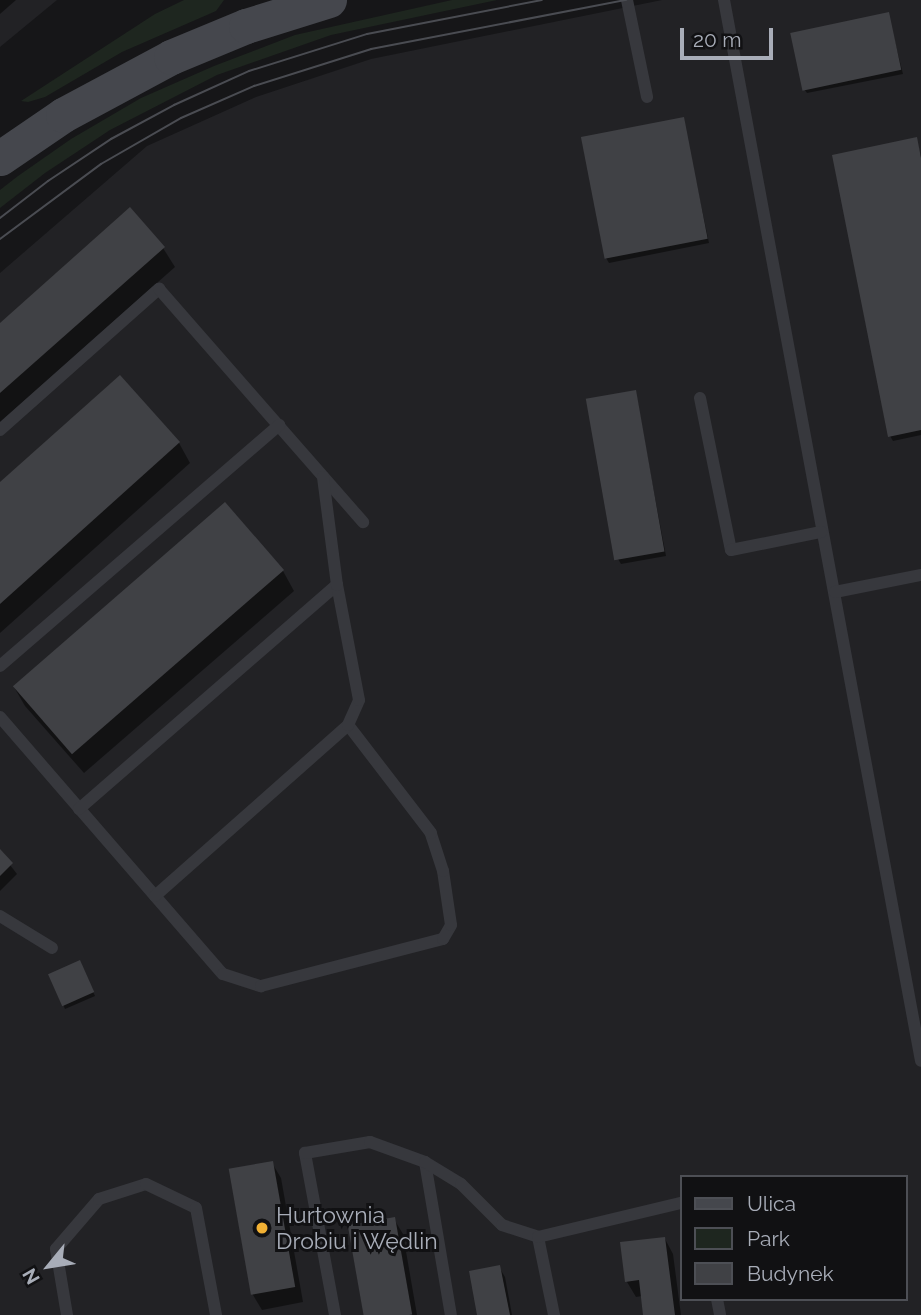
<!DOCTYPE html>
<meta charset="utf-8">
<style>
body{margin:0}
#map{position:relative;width:921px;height:1315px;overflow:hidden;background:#161618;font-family:Raleway,sans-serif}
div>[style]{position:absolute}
.built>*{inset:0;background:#222225}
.green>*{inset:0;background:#1e261f}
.shadow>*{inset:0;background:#0007}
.building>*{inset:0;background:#404145;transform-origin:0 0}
.lane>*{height:12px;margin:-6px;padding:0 6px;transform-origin:6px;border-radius:6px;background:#37383d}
.secondary>*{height:35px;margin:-17.5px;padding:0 17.5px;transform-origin:17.5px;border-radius:17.5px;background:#45474d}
.tram>*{height:2px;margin:-1px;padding:0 1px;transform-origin:1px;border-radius:1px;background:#4a4c52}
.dots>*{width:19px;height:19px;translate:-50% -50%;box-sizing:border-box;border:4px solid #111113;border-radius:50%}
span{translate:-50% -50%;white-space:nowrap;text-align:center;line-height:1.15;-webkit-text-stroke:6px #111113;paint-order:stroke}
.poi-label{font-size:23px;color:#a8adb8}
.left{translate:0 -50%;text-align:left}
.legend{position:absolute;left:680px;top:1175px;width:228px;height:126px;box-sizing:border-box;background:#111113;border:2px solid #4d4f55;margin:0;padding:9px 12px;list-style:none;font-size:21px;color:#a8adb8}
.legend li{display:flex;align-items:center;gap:14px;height:35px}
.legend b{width:35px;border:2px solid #4d4f55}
.north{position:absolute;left:14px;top:1231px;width:70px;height:70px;-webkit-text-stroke:5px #111113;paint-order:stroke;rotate:240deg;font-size:19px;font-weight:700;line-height:28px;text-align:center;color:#a8adb8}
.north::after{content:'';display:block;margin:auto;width:24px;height:32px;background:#a8adb8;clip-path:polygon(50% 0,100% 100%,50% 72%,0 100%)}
.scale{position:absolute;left:680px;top:28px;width:93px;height:32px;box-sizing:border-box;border:4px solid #a8adb8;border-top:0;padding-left:9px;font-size:21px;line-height:24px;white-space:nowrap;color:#a8adb8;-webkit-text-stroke:5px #111113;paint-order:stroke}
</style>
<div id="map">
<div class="built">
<i style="clip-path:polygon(0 0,57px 0,0 47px)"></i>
<i style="clip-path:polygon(evenodd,662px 0,921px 0,921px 1315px,0 1315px,0 273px,147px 146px,256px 97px,371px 59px,662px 0,681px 1177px,905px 1177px,905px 1299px,681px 1299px,681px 1177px)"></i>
</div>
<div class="green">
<i style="clip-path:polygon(184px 0,224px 0,216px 11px,122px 52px,45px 97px,28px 102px,21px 101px,155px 14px)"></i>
<i style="clip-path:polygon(452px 0,497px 0,331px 35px,217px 75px,110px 130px,45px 173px,0 208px,0 190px,18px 176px,71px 139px,141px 98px,214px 66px,295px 35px)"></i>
</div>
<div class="shadow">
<i style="clip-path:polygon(0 0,16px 0,0 14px)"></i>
<i style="clip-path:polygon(888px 14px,903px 74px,807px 93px,804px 89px)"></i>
<i style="clip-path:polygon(683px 119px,709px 243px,609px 263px,606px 258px)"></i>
<i style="clip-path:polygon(916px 139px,921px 156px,921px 435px,893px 441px,890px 436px)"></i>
<i style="clip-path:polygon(163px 248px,175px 267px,0 422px,0 325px)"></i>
<i style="clip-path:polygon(119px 377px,179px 443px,190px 463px,0 633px,0 485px)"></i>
<i style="clip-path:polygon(635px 392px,666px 556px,621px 564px,618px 559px)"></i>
<i style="clip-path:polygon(225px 504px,283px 571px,294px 591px,84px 773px,25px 706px,14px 687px)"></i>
<i style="clip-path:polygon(0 852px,17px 874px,0 891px)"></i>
<i style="clip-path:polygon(82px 966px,95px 996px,65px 1009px,50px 974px)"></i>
<i style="clip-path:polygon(272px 1163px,281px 1178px,303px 1302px,262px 1310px,253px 1295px)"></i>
<i style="clip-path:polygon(394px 1219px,403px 1234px,417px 1315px,366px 1315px)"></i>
<i style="clip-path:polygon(665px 1239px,673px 1254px,681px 1315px,645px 1315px,642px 1296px,636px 1297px,627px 1282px)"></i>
<i style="clip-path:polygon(499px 1267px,505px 1277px,512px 1315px,479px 1315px)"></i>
</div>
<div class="building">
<i style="left:889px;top:12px;width:59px;height:101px;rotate:78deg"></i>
<i style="left:684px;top:117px;width:124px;height:105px;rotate:79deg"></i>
<i style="clip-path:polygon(917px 137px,921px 158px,921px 430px,888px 437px,832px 155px)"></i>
<i style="clip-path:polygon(130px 207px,165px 247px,0 393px,0 323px)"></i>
<i style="clip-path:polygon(120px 375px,180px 442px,0 604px,0 482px)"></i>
<i style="left:636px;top:390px;width:164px;height:51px;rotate:80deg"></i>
<i style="left:225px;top:502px;width:90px;height:281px;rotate:49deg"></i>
<i style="clip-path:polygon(0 849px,13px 863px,0 876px)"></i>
<i style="left:80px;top:960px;width:35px;height:35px;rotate:66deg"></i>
<i style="left:273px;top:1161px;width:128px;height:45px;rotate:80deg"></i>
<i style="left:395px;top:1217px;width:99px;height:48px;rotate:80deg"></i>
<i style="clip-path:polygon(665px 1237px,675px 1315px,643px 1315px,639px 1280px,625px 1282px,620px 1242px)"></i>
<i style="clip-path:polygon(500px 1265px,510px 1315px,477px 1315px,469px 1271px)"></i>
</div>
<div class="lane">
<i style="left:627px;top:0;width:99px;rotate:78.3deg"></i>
<i style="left:724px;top:0;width:1079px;rotate:79.48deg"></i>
<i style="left:700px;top:398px;width:155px;rotate:78.5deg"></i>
<i style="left:731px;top:550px;width:92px;rotate:-11.3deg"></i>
<i style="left:0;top:430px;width:213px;rotate:-41.6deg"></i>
<i style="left:159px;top:289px;width:310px;rotate:48.8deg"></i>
<i style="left:835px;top:592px;width:88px;rotate:-11.2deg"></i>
<i style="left:0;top:666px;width:369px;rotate:-40.8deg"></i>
<i style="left:0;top:717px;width:340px;rotate:49.1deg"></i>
<i style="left:223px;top:974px;width:40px;rotate:18deg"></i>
<i style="left:261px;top:986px;width:188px;rotate:-14.5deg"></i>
<i style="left:443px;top:939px;width:16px;rotate:-60deg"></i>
<i style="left:451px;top:925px;width:55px;rotate:-98.4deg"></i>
<i style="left:443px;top:871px;width:40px;rotate:-108deg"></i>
<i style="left:431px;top:833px;width:136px;rotate:-127.5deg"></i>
<i style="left:79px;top:809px;width:342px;rotate:-41deg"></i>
<i style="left:155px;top:896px;width:258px;rotate:-41.5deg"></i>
<i style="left:348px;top:725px;width:27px;rotate:-66deg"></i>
<i style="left:359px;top:700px;width:117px;rotate:-100.8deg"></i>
<i style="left:337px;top:585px;width:109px;rotate:-97.4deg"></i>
<i style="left:0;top:916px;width:61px;rotate:31.6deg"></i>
<i style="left:425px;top:1162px;width:155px;rotate:80.4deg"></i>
<i style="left:538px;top:1237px;width:80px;rotate:78.4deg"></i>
<i style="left:717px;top:1299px;width:16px;rotate:79deg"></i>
<i style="left:67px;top:1315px;width:67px;rotate:-99.5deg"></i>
<i style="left:56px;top:1249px;width:66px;rotate:-49.3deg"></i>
<i style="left:99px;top:1199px;width:49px;rotate:-17.7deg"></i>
<i style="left:146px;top:1184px;width:55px;rotate:25.6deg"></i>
<i style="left:196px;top:1208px;width:109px;rotate:79.4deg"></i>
<i style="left:335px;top:1315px;width:165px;rotate:-100.5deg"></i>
<i style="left:305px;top:1153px;width:66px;rotate:-9.6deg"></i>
<i style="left:370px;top:1142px;width:59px;rotate:20deg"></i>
<i style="left:425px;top:1162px;width:42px;rotate:31.4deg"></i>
<i style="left:461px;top:1184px;width:58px;rotate:45deg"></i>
<i style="left:502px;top:1225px;width:38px;rotate:18deg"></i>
<i style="left:538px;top:1237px;width:147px;rotate:-13.4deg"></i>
</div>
<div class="secondary">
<i style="left:0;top:158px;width:76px;rotate:-34.3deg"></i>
<i style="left:63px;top:115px;width:123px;rotate:-28.2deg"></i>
<i style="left:171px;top:57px;width:81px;rotate:-22.5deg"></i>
<i style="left:246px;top:26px;width:87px;rotate:-17.4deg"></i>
</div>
<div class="tram">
<i style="left:0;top:218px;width:61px;rotate:-37.6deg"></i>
<i style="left:48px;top:181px;width:76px;rotate:-33.7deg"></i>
<i style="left:111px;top:139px;width:72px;rotate:-28.4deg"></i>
<i style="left:174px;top:105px;width:82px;rotate:-24.4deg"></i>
<i style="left:249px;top:71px;width:124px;rotate:-17.4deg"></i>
<i style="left:367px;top:34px;width:178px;rotate:-11deg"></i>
<i style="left:0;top:239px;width:126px;rotate:-36.6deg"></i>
<i style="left:101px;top:164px;width:92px;rotate:-29.9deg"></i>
<i style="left:181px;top:118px;width:80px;rotate:-23.7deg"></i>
<i style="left:254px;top:86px;width:123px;rotate:-17.5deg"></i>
<i style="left:371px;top:49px;width:260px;rotate:-10.9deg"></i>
</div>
<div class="dots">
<i style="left:262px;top:1228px;background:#f2b134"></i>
</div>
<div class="poi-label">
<span class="left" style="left:276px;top:1228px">Hurtownia<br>Drobiu i Wędlin</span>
</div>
<ul class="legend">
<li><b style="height:9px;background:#45474d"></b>Ulica</li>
<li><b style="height:19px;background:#1e261f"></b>Park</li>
<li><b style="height:19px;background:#404145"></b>Budynek</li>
</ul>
<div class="north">N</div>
<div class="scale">20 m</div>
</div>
